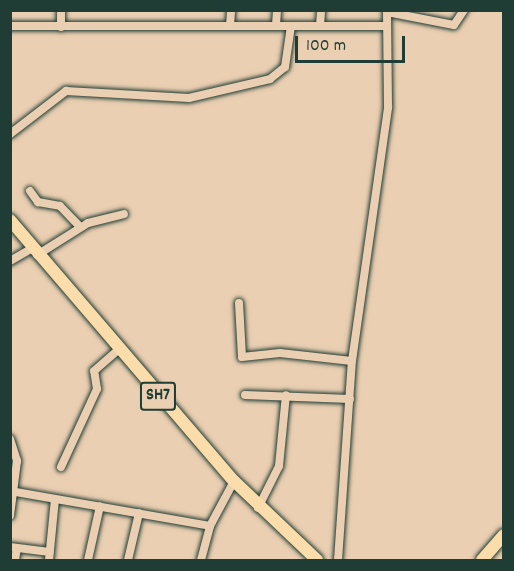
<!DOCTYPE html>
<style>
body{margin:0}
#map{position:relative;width:514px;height:571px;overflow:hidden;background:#ebcfb2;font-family:Dekko,sans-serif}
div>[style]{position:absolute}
.roads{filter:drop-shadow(0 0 2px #1f3d34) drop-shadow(0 0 2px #1f3d34)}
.minor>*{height:8px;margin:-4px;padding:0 4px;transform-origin:4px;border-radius:4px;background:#ebcfb2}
.primary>*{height:12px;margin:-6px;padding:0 6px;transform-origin:6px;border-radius:6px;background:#fbddab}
span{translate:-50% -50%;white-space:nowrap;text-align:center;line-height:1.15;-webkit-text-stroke:6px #ebcfb2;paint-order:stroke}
.shield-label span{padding:2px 4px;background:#ebcfb2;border:2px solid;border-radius:4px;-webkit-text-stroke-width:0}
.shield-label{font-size:18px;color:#1f3d34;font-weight:700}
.frame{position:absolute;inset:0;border:12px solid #1f3d34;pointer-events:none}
.scale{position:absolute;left:295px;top:36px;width:110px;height:27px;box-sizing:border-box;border:3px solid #1f3d34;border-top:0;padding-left:8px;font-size:18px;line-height:21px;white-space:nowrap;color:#1f3d34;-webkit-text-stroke:4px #ebcfb2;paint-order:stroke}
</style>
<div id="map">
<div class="roads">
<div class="minor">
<i style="left:61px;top:10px;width:17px;rotate:90deg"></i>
<i style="left:387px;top:12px;width:68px;rotate:11deg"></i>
<i style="left:454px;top:25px;width:18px;rotate:-56deg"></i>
<i style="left:276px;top:25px;width:15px;rotate:-86deg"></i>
<i style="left:10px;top:26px;width:377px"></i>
<i style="left:230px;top:26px;width:16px;rotate:-86deg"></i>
<i style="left:320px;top:26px;width:16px;rotate:-86deg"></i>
<i style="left:10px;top:134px;width:71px;rotate:-37.5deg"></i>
<i style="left:66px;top:91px;width:123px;rotate:3.3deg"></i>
<i style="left:189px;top:98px;width:83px;rotate:-13.2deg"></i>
<i style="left:270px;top:79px;width:19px;rotate:-39deg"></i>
<i style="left:285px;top:67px;width:41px;rotate:-81.7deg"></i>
<i style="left:30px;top:191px;width:14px;rotate:54deg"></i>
<i style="left:38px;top:202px;width:22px;rotate:10deg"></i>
<i style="left:60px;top:206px;width:29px;rotate:46deg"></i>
<i style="left:37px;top:255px;width:60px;rotate:-32.1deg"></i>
<i style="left:88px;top:223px;width:37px;rotate:-14deg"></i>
<i style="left:10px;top:261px;width:24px;rotate:-30deg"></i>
<i style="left:239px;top:303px;width:54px;rotate:86.8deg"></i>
<i style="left:242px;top:357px;width:38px;rotate:-6deg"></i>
<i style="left:280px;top:353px;width:72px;rotate:6.3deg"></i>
<i style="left:245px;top:395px;width:105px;rotate:2.2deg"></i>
<i style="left:10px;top:439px;width:23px;rotate:72deg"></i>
<i style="left:17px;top:461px;width:55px;rotate:97.3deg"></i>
<i style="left:61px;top:467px;width:86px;rotate:-65.2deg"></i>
<i style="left:97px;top:389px;width:18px;rotate:-99deg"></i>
<i style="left:94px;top:371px;width:30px;rotate:-41deg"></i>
<i style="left:10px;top:491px;width:203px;rotate:9.9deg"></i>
<i style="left:258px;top:508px;width:47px;rotate:-63.4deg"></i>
<i style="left:279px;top:466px;width:71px;rotate:-84.4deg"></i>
<i style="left:10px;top:547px;width:40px;rotate:7.1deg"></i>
<i style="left:15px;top:560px;width:12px;rotate:-81deg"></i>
<i style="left:49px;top:560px;width:61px;rotate:-84.4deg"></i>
<i style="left:88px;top:560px;width:55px;rotate:-77.5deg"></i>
<i style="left:128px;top:560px;width:48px;rotate:-76.8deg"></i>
<i style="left:201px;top:560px;width:35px;rotate:-75deg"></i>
<i style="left:210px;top:526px;width:51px;rotate:-61.9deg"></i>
<i style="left:338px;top:560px;width:199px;rotate:-86deg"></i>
<i style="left:352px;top:361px;width:257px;rotate:-81.9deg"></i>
<i style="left:388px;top:107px;width:97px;rotate:-90.6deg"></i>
</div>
<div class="primary">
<i style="left:10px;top:220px;width:344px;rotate:49.4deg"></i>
<i style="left:234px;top:481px;width:115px;rotate:43.6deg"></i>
<i style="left:482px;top:560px;width:33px;rotate:-49deg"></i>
</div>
</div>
<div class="shield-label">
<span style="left:158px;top:396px">SH7</span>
</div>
<div class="frame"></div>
<div class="scale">100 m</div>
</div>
